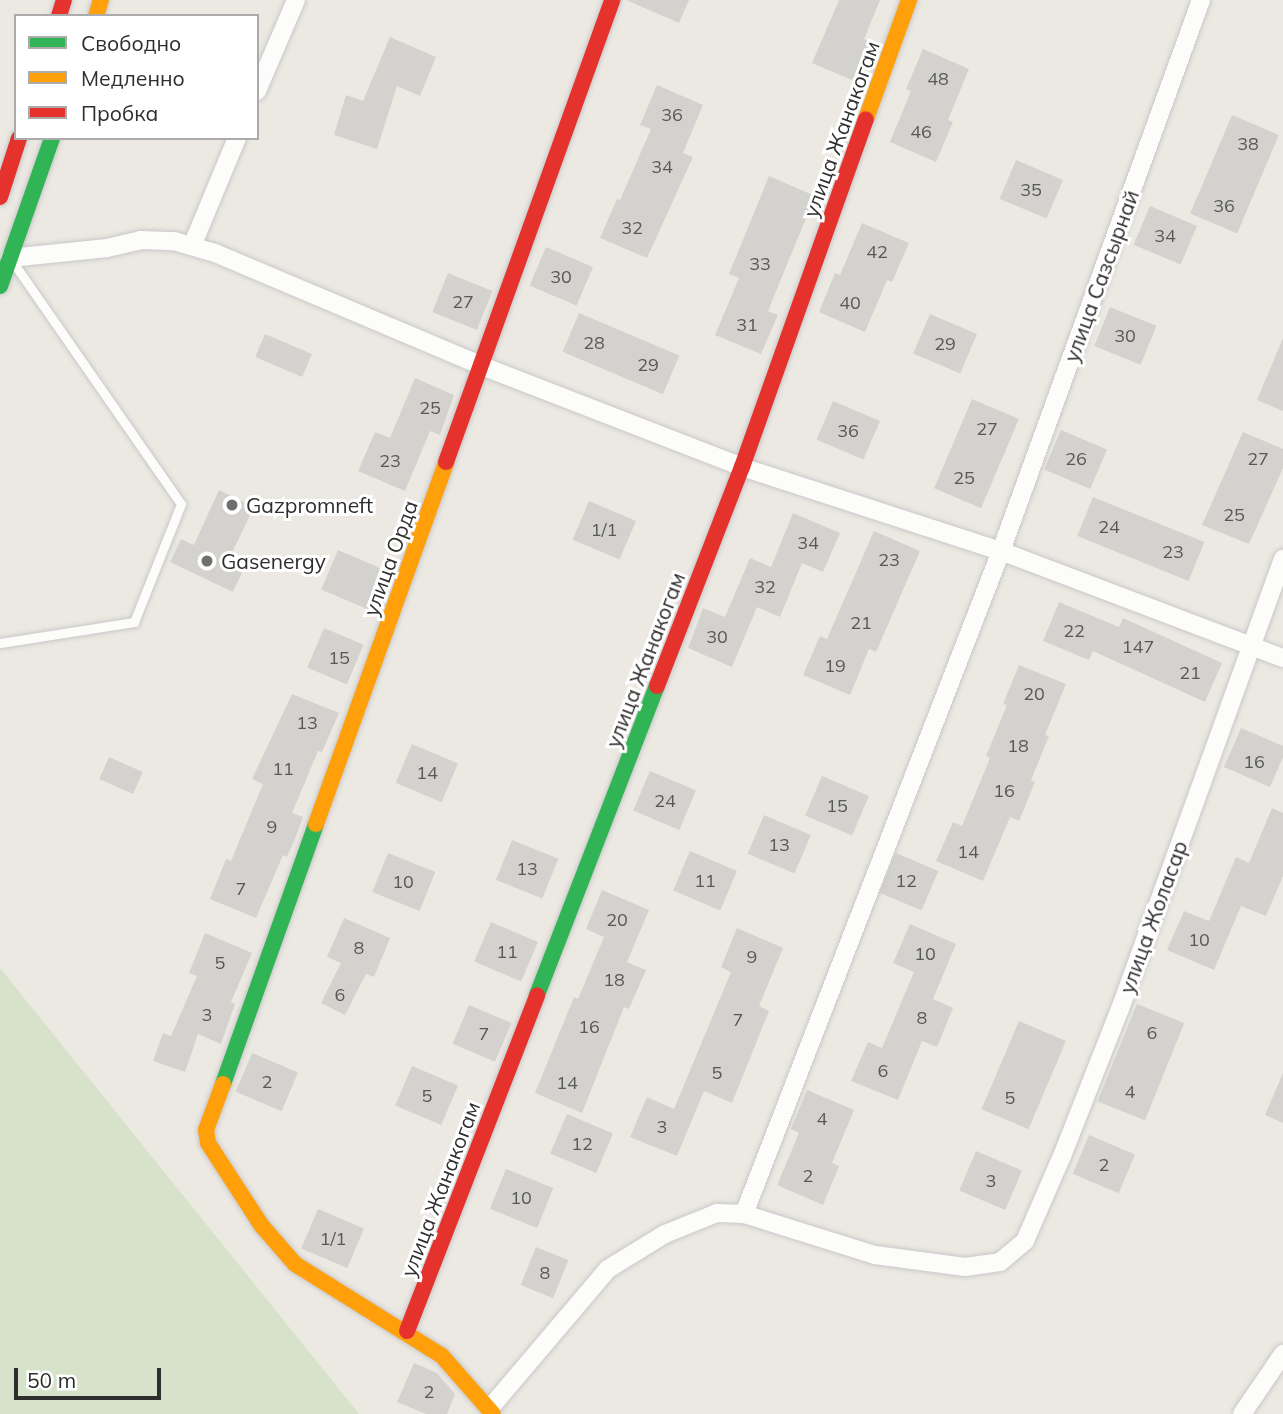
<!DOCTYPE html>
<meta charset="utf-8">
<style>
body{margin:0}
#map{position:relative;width:1283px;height:1414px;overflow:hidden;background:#ece9e3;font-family:Mulish,sans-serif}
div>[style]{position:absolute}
.cemetery>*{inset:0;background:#d6e2c9}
.building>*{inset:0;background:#d4d2ce;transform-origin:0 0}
.roads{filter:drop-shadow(0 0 2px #c9c8c8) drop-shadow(0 0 2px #c9c8c8)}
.lane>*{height:9px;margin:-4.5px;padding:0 4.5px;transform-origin:4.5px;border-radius:4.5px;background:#fcfcfb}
.street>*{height:18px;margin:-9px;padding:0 9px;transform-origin:9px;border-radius:9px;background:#fcfcfb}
.fast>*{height:16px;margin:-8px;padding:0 8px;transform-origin:8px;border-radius:8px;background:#30b455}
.slow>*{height:16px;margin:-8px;padding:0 8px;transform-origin:8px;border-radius:8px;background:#ff9f0a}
.jam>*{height:16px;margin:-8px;padding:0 8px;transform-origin:8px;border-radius:8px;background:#e5322d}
.dots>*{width:19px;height:19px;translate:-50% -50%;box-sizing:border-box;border:4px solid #fff;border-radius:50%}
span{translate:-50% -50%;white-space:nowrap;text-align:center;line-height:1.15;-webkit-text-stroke:6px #fff;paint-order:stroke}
.number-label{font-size:18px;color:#585857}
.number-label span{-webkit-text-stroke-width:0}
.street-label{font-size:21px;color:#2e2e2e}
.poi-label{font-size:21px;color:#2e2e2e}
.left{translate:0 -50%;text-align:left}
.legend{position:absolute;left:14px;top:14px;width:245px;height:126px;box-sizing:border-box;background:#fff;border:2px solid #ababab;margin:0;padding:9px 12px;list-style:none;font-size:21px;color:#2e2e2e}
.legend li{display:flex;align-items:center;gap:14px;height:35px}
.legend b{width:35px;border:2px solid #ababab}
.scale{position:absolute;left:14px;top:1368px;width:147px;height:32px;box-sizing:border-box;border:4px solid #2e2e2e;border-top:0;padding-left:9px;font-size:21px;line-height:24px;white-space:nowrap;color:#2e2e2e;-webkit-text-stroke:5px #fff;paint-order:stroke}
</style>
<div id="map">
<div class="cemetery">
<i style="clip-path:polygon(0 968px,359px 1414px,0 1414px)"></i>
</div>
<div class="building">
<i style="clip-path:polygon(626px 0,689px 0,679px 23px)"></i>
<i style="clip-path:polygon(839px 0,880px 0,864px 39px,875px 43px,859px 83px,812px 63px)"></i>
<i style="clip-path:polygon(390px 37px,436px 57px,420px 96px,397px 86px,377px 149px,334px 135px,346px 95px,363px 101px)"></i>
<i style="clip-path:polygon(923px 49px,969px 69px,948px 120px,953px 122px,936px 162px,890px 142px,911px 91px,906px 89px)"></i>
<i style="clip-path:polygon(657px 85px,703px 105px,683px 153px,693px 157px,647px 258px,600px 238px,617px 199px,620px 200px,651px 129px,640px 125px)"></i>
<i style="left:1232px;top:115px;width:51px;height:107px;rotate:23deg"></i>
<i style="left:1016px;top:160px;width:51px;height:42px;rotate:23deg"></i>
<i style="clip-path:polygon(769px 176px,815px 196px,768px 311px,778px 315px,761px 354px,715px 335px,739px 278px,729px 274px)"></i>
<i style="left:1150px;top:206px;width:51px;height:42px;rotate:23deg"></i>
<i style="clip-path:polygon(862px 223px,909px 243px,892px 282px,887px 280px,865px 332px,819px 312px,835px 273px,840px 275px)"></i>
<i style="left:546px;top:247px;width:51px;height:42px;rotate:23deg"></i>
<i style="left:448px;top:273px;width:48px;height:42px;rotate:22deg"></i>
<i style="left:1110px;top:307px;width:50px;height:42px;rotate:22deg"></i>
<i style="left:579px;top:313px;width:109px;height:42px;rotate:23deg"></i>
<i style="left:930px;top:314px;width:51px;height:43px;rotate:23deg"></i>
<i style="left:265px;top:334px;width:51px;height:25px;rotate:23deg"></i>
<i style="clip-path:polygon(1283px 338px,1283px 411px,1257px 400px)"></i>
<i style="clip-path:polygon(415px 378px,454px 395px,440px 435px,430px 431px,405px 491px,358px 471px,375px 432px,390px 438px)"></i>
<i style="left:972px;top:399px;width:51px;height:97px;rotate:23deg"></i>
<i style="left:833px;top:401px;width:51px;height:42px;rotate:23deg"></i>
<i style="left:1061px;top:430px;width:50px;height:43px;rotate:23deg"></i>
<i style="clip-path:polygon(1243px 432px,1283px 449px,1283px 468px,1249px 544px,1202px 525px)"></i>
<i style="clip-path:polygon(219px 490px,254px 507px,229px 559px,245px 566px,233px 592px,170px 562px,181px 539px,194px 545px)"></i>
<i style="left:1093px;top:497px;width:120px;height:42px;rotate:22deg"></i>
<i style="left:589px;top:501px;width:51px;height:42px;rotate:23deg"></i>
<i style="clip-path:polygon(793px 513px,840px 533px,823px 572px,802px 563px,780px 617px,757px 607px,732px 667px,688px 648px,703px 608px,725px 617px,750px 558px,771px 567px)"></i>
<i style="clip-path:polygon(874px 531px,920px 551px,876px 652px,869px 649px,850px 695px,803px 675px,820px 636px,827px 639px)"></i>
<i style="left:338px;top:550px;width:51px;height:43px;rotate:23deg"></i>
<i style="clip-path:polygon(1059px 602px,1119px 627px,1123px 618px,1222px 663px,1205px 702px,1093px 651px,1089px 660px,1043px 641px)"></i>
<i style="left:324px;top:628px;width:43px;height:43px;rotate:23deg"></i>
<i style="clip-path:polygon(1019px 665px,1066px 684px,1045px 735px,1049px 736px,1031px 780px,1035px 782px,1019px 821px,1010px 817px,983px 881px,936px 861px,953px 822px,962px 826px,990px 758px,986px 756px,1007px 705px,1003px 704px)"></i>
<i style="clip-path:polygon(292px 694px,339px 713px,322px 752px,318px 751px,292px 813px,303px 817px,294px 841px,287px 857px,283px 855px,256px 918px,210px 899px,226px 859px,231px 861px,263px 784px,252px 779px)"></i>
<i style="clip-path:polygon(1241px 728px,1283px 746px,1283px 757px,1270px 787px,1224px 767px)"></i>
<i style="left:412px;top:744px;width:50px;height:42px;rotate:23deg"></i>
<i style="left:109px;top:757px;width:37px;height:24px;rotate:24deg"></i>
<i style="left:650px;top:771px;width:50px;height:43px;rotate:23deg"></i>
<i style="left:822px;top:776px;width:51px;height:43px;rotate:23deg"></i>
<i style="clip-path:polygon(1272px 808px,1283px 813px,1283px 876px,1266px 916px,1241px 906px,1214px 970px,1167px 950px,1184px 911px,1209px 921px,1236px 857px,1249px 863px)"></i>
<i style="left:764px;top:815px;width:51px;height:42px;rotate:23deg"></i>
<i style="left:512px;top:840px;width:50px;height:43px;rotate:22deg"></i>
<i style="left:690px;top:851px;width:51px;height:43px;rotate:23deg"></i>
<i style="left:388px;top:853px;width:51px;height:42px;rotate:22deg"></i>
<i style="left:896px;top:853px;width:46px;height:43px;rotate:23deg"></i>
<i style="clip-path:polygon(602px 890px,649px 910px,627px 962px,646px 970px,629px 1009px,624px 1007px,582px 1113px,535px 1093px,574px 997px,578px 999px,604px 937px,586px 929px)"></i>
<i style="clip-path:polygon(344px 918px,390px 938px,374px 977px,366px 974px,345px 1015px,321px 1003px,341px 963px,327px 957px)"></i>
<i style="left:491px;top:922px;width:51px;height:43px;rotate:23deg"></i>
<i style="clip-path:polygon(910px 924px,956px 944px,933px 999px,953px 1008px,937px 1047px,922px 1041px,898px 1100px,851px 1081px,868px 1042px,882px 1048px,914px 972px,893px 963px)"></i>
<i style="clip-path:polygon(737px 928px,783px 948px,759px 1006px,769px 1011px,732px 1103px,704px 1091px,677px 1156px,630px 1137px,647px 1097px,674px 1109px,731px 972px,721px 967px)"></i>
<i style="clip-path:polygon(205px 933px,252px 953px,231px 1002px,235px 1004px,221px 1044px,198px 1034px,185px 1072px,153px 1061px,163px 1033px,171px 1036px,197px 976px,189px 973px)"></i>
<i style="left:1137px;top:1004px;width:51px;height:105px;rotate:22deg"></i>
<i style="left:469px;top:1005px;width:46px;height:42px;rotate:23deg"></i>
<i style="left:1019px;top:1021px;width:51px;height:96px;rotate:23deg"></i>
<i style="left:252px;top:1053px;width:50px;height:42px;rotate:23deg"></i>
<i style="left:412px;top:1066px;width:50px;height:43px;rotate:23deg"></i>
<i style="clip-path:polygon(1283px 1073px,1283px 1123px,1265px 1115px)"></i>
<i style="clip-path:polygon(807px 1090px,854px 1110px,832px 1163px,839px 1166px,823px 1205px,777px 1185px,799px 1133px,791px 1129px)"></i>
<i style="left:567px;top:1114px;width:50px;height:43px;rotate:23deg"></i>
<i style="left:1089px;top:1135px;width:50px;height:42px;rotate:23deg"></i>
<i style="left:976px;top:1151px;width:50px;height:43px;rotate:23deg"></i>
<i style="left:506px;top:1169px;width:51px;height:43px;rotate:22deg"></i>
<i style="left:318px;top:1209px;width:50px;height:43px;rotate:23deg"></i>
<i style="left:536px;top:1247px;width:35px;height:41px;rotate:22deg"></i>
<i style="clip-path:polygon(414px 1363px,437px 1373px,455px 1394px,447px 1414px,426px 1414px,397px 1402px)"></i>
</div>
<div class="roads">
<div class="lane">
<i style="left:0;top:643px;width:136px;rotate:-8.9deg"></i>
<i style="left:134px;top:622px;width:127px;rotate:-68.3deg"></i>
<i style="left:181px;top:504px;width:292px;rotate:-124.8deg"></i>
</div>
<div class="street">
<i style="left:257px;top:91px;width:99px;rotate:-66.8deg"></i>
<i style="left:192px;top:246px;width:117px;rotate:-67.4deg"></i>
<i style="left:10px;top:258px;width:98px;rotate:-5.9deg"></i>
<i style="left:107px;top:248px;width:35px;rotate:-13deg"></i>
<i style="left:141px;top:240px;width:33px;rotate:2deg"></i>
<i style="left:174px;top:241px;width:43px;rotate:16.3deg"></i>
<i style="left:215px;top:253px;width:290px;rotate:22.9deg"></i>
<i style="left:482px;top:366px;width:279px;rotate:21.2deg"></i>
<i style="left:742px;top:467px;width:272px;rotate:18deg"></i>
<i style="left:1001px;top:551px;width:302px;rotate:20.8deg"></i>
<i style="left:744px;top:1214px;width:711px;rotate:-68.81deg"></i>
<i style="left:1001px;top:551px;width:586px;rotate:-70.05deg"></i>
<i style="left:490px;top:1408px;width:182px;rotate:-49.7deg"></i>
<i style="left:608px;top:1269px;width:67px;rotate:-31.6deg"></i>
<i style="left:665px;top:1234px;width:56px;rotate:-22deg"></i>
<i style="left:717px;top:1213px;width:27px;rotate:2deg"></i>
<i style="left:744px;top:1214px;width:137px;rotate:17.4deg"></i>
<i style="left:875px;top:1255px;width:91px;rotate:7.6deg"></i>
<i style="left:965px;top:1267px;width:35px;rotate:-8deg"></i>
<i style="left:1000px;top:1262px;width:33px;rotate:-40deg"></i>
<i style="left:1025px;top:1241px;width:93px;rotate:-66.5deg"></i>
<i style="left:1062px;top:1156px;width:158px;rotate:-68.5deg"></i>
<i style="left:1120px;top:1009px;width:479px;rotate:-70.1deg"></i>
<i style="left:1242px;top:1414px;width:73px;rotate:-55.7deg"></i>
</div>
<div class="fast">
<i style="left:0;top:286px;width:157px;rotate:-70.6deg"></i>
<i style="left:537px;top:995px;width:331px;rotate:-68.8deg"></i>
<i style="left:223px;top:1084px;width:276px;rotate:-70.3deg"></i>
</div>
<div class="slow">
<i style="left:96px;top:16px;width:17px;rotate:-73deg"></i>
<i style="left:866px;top:119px;width:127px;rotate:-70.1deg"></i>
<i style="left:316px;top:824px;width:385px;rotate:-70.2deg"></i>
<i style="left:223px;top:1084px;width:49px;rotate:110.3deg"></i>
<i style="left:206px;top:1130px;width:13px;rotate:81deg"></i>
<i style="left:208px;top:1143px;width:99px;rotate:57deg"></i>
<i style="left:262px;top:1226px;width:50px;rotate:49deg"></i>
<i style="left:295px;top:1264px;width:173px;rotate:32deg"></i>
<i style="left:442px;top:1356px;width:77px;rotate:48.7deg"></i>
</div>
<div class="jam">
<i style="left:59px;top:16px;width:17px;rotate:-73deg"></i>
<i style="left:0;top:197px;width:62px;rotate:-72.1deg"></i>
<i style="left:446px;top:462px;width:491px;rotate:-70.2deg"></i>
<i style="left:657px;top:686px;width:235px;rotate:-68.8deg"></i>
<i style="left:742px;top:467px;width:369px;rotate:-70.4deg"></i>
<i style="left:407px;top:1331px;width:360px;rotate:-68.8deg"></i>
</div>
</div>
<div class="dots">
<i style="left:232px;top:505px;background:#706f6d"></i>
<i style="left:207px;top:561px;background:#706f6d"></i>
</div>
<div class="number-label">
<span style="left:938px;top:79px">48</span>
<span style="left:672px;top:115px">36</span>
<span style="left:921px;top:132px">46</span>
<span style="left:1248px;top:144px">38</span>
<span style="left:662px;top:167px">34</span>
<span style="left:1031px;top:190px">35</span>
<span style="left:1224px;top:206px">36</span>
<span style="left:632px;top:228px">32</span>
<span style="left:1165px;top:236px">34</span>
<span style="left:877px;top:252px">42</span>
<span style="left:760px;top:264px">33</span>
<span style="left:561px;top:277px">30</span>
<span style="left:463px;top:302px">27</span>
<span style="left:850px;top:303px">40</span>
<span style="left:747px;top:325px">31</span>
<span style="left:1125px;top:336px">30</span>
<span style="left:594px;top:343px">28</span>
<span style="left:945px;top:344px">29</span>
<span style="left:648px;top:365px">29</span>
<span style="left:430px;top:408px">25</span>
<span style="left:987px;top:429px">27</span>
<span style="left:848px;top:431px">36</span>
<span style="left:1076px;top:459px">26</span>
<span style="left:1258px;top:459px">27</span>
<span style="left:390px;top:461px">23</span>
<span style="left:964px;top:478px">25</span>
<span style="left:1234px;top:515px">25</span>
<span style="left:1109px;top:527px">24</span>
<span style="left:604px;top:530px">1/1</span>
<span style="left:808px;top:543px">34</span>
<span style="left:1173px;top:552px">23</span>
<span style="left:889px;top:560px">23</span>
<span style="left:765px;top:587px">32</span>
<span style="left:861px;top:623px">21</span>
<span style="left:1074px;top:631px">22</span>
<span style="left:717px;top:637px">30</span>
<span style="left:1138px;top:647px">147</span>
<span style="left:339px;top:658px">15</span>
<span style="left:835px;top:666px">19</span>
<span style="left:1190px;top:673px">21</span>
<span style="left:1034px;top:694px">20</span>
<span style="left:307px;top:723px">13</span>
<span style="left:1018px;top:746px">18</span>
<span style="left:1254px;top:762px">16</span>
<span style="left:283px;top:769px">11</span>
<span style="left:427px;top:773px">14</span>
<span style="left:1004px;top:791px">16</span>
<span style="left:665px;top:801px">24</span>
<span style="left:837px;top:806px">15</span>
<span style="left:272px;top:827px">9</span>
<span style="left:779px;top:845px">13</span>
<span style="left:968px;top:852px">14</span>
<span style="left:527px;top:869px">13</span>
<span style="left:705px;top:881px">11</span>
<span style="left:906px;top:881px">12</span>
<span style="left:403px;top:882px">10</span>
<span style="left:241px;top:889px">7</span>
<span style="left:617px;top:920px">20</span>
<span style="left:1199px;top:940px">10</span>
<span style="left:359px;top:948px">8</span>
<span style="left:507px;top:952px">11</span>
<span style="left:925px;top:954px">10</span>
<span style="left:752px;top:957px">9</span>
<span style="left:220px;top:963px">5</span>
<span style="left:614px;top:980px">18</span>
<span style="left:340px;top:995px">6</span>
<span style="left:207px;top:1015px">3</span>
<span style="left:922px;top:1018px">8</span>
<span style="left:738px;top:1020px">7</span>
<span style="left:589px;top:1027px">16</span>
<span style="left:1152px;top:1033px">6</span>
<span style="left:484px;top:1034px">7</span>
<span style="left:883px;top:1071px">6</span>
<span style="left:717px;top:1073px">5</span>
<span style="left:267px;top:1082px">2</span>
<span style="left:567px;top:1083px">14</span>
<span style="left:1130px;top:1092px">4</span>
<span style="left:427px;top:1096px">5</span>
<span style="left:1010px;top:1098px">5</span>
<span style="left:822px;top:1119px">4</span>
<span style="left:662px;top:1127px">3</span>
<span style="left:582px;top:1144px">12</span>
<span style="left:1104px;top:1165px">2</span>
<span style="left:808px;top:1176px">2</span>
<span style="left:991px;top:1181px">3</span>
<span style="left:521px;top:1198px">10</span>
<span style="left:333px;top:1239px">1/1</span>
<span style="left:545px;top:1273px">8</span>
<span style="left:429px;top:1392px">2</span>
</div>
<div class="street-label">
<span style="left:841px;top:129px;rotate:-70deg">улица Жанакогам</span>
<span style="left:1101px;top:276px;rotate:-70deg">улица Сазсырнай</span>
<span style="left:390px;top:558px;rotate:-70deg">улица Орда</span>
<span style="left:645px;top:660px;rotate:-69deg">улица Жанакогам</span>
<span style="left:1153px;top:917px;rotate:-70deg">улица Жоласар</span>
<span style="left:440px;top:1189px;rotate:-69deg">улица Жанакогам</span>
</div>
<div class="poi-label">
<span class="left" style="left:246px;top:505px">Gazpromneft</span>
<span class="left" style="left:221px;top:561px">Gasenergy</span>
</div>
<ul class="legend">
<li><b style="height:9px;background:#30b455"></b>Свободно</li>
<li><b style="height:9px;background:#ff9f0a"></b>Медленно</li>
<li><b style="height:9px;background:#e5322d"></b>Пробка</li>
</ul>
<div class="scale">50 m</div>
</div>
